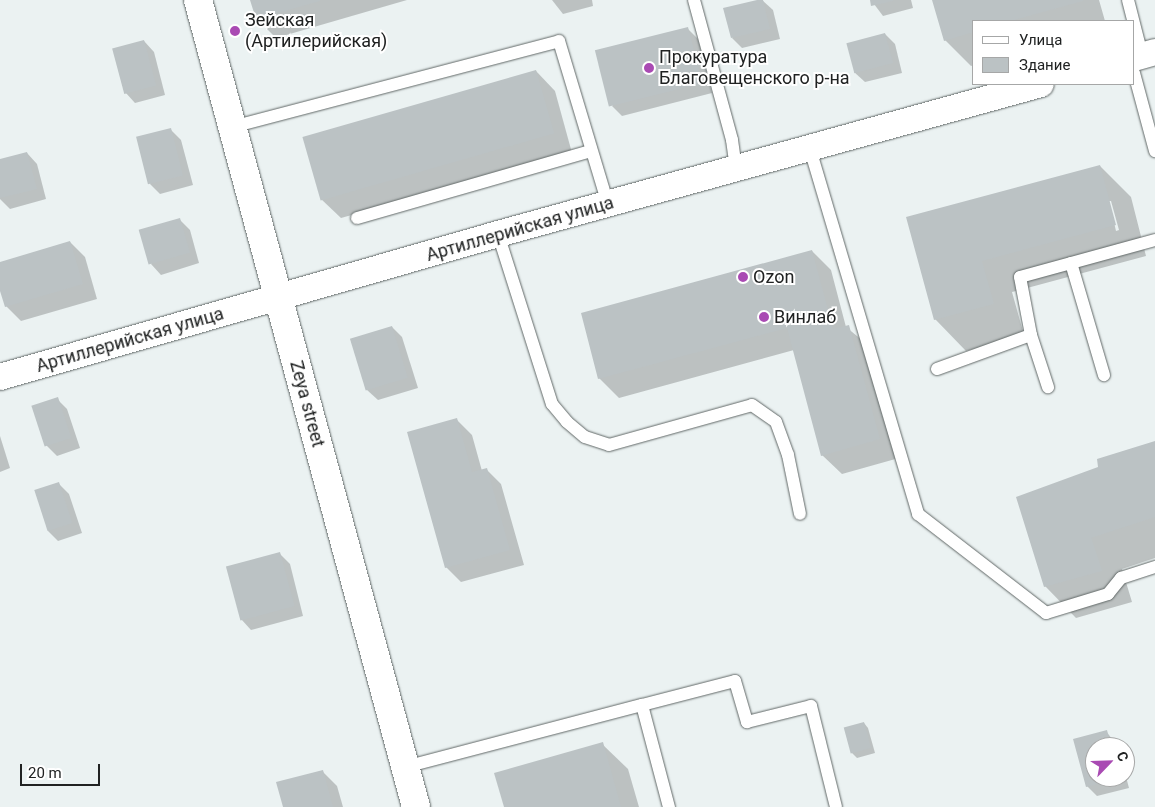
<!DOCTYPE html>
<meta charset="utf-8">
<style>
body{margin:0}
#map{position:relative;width:1155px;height:807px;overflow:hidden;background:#ebf2f2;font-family:Roboto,sans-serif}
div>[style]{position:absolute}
.shadow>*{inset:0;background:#0003}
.building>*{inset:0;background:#bbc2c4;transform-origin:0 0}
.roads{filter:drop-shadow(0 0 1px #616867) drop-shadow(0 0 1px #616867)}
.lane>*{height:12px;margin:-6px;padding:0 6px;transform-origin:6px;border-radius:6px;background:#fff}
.street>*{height:26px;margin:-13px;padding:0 13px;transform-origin:13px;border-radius:13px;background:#fff}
.secondary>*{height:28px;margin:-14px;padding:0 14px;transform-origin:14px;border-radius:14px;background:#fff}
.dots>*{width:14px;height:14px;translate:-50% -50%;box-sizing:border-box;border:2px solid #fff;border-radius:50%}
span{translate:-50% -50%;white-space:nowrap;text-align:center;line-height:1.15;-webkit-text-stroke:4px #fff;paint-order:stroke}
.poi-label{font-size:18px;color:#202222}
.left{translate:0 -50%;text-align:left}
.street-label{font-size:18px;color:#202222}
.legend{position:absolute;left:972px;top:20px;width:162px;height:65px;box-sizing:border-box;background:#fff;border:1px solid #a6a7a7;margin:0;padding:6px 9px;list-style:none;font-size:15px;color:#202222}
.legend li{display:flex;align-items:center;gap:10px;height:25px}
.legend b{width:25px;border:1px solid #a6a7a7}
.north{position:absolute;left:1085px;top:737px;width:50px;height:50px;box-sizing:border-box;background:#fff;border:1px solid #a6a7a7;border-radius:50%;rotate:66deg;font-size:14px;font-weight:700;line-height:20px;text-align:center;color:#202222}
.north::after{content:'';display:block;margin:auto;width:18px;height:22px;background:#a94ab3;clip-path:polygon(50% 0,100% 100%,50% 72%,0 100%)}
.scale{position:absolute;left:20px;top:764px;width:80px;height:22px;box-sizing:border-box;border:2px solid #202222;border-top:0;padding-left:6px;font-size:15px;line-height:18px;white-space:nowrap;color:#202222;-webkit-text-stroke:4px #fff;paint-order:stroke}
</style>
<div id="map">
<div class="shadow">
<i style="clip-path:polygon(251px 0,407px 0,276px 38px,257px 19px)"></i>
<i style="clip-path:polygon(552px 0,592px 0,593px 6px,563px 14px)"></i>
<i style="clip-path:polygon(762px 0,773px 10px,780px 39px,742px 48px,732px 38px)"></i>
<i style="clip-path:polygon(871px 0,911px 0,913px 8px,883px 16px)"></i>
<i style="clip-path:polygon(934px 0,1099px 0,1105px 21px,974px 21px,974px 65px,971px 66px,945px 40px)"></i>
<i style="clip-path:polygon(688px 29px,698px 39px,712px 93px,622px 116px,612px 106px)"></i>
<i style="clip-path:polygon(885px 34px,895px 44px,902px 73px,865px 82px,854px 72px)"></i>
<i style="clip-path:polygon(144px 41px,154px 52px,165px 95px,135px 103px,125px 92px)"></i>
<i style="clip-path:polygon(536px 71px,555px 91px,572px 153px,341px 218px,321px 199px)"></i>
<i style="clip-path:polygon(170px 129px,181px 140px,193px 185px,160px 194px,150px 184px)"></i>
<i style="clip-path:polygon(27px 153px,37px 164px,46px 199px,10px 209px,0 199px,0 161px)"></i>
<i style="clip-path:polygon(evenodd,1100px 166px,1131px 197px,1146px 256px,1012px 292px,1024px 335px,966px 351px,935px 319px,908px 218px,1100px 166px,1109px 201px,1111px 201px,1119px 230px,1116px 231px,1109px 201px)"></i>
<i style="clip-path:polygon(180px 220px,190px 230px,199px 263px,161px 275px,151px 264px)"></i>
<i style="clip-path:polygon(70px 242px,85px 257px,97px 299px,21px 321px,6px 306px,0 286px,0 263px)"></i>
<i style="clip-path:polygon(812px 251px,831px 270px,846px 327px,868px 345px,899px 458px,842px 474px,822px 455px,794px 350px,619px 398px,599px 378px)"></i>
<i style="clip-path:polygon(392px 327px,402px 337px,418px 388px,378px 400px,367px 390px)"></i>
<i style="clip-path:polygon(57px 399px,67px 409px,80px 448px,57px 456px,47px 446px,34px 406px)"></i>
<i style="clip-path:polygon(457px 420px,472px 435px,482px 471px,486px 469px,501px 484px,524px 565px,461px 582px,446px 567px)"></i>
<i style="clip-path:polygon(0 436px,10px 468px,0 472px)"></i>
<i style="clip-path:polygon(1155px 444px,1155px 558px,1122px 569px,1132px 602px,1076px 618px,1045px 586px,1099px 467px)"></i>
<i style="clip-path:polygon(59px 484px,69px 494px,82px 533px,58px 541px,48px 531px)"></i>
<i style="clip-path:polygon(280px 554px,290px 564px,303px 616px,251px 630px,241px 619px)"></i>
<i style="clip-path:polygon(864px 723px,868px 728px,875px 753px,857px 758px,852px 753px)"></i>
<i style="clip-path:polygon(1106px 731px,1118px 747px,1095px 747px,1095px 777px,1125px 777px,1125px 773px,1129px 788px,1097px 796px,1087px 786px,1075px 740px)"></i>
<i style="clip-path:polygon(602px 744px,628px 769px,639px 807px,505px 807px)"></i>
<i style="clip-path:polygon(322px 771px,337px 786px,343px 807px,284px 807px)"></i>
</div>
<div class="building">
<i style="clip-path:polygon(250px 0,320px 0,320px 1px,256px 19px)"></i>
<i style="clip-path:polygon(757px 0,763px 0,770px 29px,731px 38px,723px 8px)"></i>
<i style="clip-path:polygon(870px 0,893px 0,893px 1px,871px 6px)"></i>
<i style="clip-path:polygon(932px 0,1083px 0,1083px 1px,1011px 21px,974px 21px,974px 32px,944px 41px)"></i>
<i style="left:688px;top:27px;width:58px;height:96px;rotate:76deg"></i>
<i style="left:885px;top:33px;width:31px;height:40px;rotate:75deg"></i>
<i style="left:144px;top:40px;width:47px;height:33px;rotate:75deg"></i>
<i style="left:536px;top:70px;width:66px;height:243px;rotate:74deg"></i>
<i style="left:171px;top:128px;width:49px;height:36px;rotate:76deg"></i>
<i style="clip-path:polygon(27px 152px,37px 189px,0 198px,0 159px)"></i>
<i style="clip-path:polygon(1100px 165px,1116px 225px,982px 261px,994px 304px,934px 320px,906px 217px)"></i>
<i style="left:180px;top:218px;width:36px;height:43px;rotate:74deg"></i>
<i style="clip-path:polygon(70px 241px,83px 284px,5px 307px,0 291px,0 262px)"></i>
<i style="clip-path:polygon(812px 250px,833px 329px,849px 325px,880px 439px,821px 456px,787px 328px,598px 379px,581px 313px)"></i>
<i style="left:392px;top:326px;width:54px;height:44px;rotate:73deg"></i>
<i style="left:58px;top:397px;width:43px;height:28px;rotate:72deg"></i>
<i style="clip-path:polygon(457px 418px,472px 472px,487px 468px,510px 550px,445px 568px,407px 432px)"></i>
<i style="clip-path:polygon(1155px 441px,1155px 517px,1091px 538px,1102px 571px,1044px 587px,1016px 497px,1098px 467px,1097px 459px)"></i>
<i style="left:59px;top:482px;width:43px;height:26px;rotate:72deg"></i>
<i style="left:280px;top:552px;width:56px;height:56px;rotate:75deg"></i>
<i style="left:864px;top:722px;width:27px;height:21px;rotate:75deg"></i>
<i style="clip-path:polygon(1107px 730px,1111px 747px,1095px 747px,1095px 777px,1120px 778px,1086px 787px,1073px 739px)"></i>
<i style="clip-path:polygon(603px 742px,621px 807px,504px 807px,494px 773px)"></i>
<i style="clip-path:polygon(323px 770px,333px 807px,283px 807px,276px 782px)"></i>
</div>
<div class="roads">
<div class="lane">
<i style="left:694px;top:0;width:145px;rotate:74.8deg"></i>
<i style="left:732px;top:140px;width:28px;rotate:82deg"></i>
<i style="left:1128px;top:0;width:57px;rotate:75.7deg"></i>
<i style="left:1134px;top:73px;width:81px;rotate:74.9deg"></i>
<i style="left:232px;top:127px;width:338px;rotate:-14.7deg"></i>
<i style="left:559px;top:41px;width:170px;rotate:73.3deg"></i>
<i style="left:810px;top:149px;width:381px;rotate:73.5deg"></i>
<i style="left:918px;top:514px;width:162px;rotate:37.7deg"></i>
<i style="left:1046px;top:613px;width:65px;rotate:-17deg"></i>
<i style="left:1108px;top:594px;width:21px;rotate:-51deg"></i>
<i style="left:1121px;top:578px;width:36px;rotate:-18deg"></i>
<i style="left:357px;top:218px;width:243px;rotate:-16deg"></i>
<i style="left:498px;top:234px;width:178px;rotate:72.4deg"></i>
<i style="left:552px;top:404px;width:23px;rotate:50deg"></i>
<i style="left:567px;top:422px;width:23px;rotate:40deg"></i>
<i style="left:585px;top:437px;width:25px;rotate:18deg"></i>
<i style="left:609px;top:445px;width:148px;rotate:-15.6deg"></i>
<i style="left:752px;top:405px;width:29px;rotate:35deg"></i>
<i style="left:776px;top:422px;width:35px;rotate:70deg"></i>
<i style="left:788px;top:455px;width:60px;rotate:78.5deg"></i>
<i style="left:1071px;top:263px;width:117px;rotate:73.6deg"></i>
<i style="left:1031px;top:335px;width:55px;rotate:71.9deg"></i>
<i style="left:937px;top:369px;width:100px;rotate:-19.9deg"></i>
<i style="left:1031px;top:335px;width:59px;rotate:-100.7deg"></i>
<i style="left:1020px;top:277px;width:140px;rotate:-15.3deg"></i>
<i style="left:642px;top:705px;width:96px;rotate:-14.5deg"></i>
<i style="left:735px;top:681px;width:43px;rotate:73.7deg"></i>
<i style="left:747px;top:722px;width:66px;rotate:-14deg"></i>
<i style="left:811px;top:706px;width:104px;rotate:76.1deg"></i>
<i style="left:405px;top:767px;width:245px;rotate:-14.7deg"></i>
<i style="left:642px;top:705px;width:106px;rotate:75.2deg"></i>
</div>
<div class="street">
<i style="left:1134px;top:58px;width:22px;rotate:-16deg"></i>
<i style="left:0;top:377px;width:518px;rotate:-16.02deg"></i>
<i style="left:498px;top:234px;width:563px;rotate:-15.44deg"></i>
</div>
<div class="secondary">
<i style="left:198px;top:0;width:836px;rotate:74.88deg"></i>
</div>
</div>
<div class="dots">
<i style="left:235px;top:31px;background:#a94ab3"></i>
<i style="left:649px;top:68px;background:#a94ab3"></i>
<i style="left:743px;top:277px;background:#a94ab3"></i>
<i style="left:764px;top:317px;background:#a94ab3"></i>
</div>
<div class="poi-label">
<span class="left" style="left:245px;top:31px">Зейская<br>(Артилерийская)</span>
<span class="left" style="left:659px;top:68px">Прокуратура<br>Благовещенского р-на</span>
<span class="left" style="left:753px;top:277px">Ozon</span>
<span class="left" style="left:774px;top:317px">Винлаб</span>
</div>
<div class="street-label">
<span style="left:520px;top:229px;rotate:-16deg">Артиллерийская улица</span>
<span style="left:130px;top:340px;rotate:-16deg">Артиллерийская улица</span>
<span style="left:307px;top:404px;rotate:75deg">Zeya street</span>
</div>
<ul class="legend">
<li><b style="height:6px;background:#fff"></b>Улица</li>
<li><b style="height:14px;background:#bbc2c4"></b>Здание</li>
</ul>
<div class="north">С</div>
<div class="scale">20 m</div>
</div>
